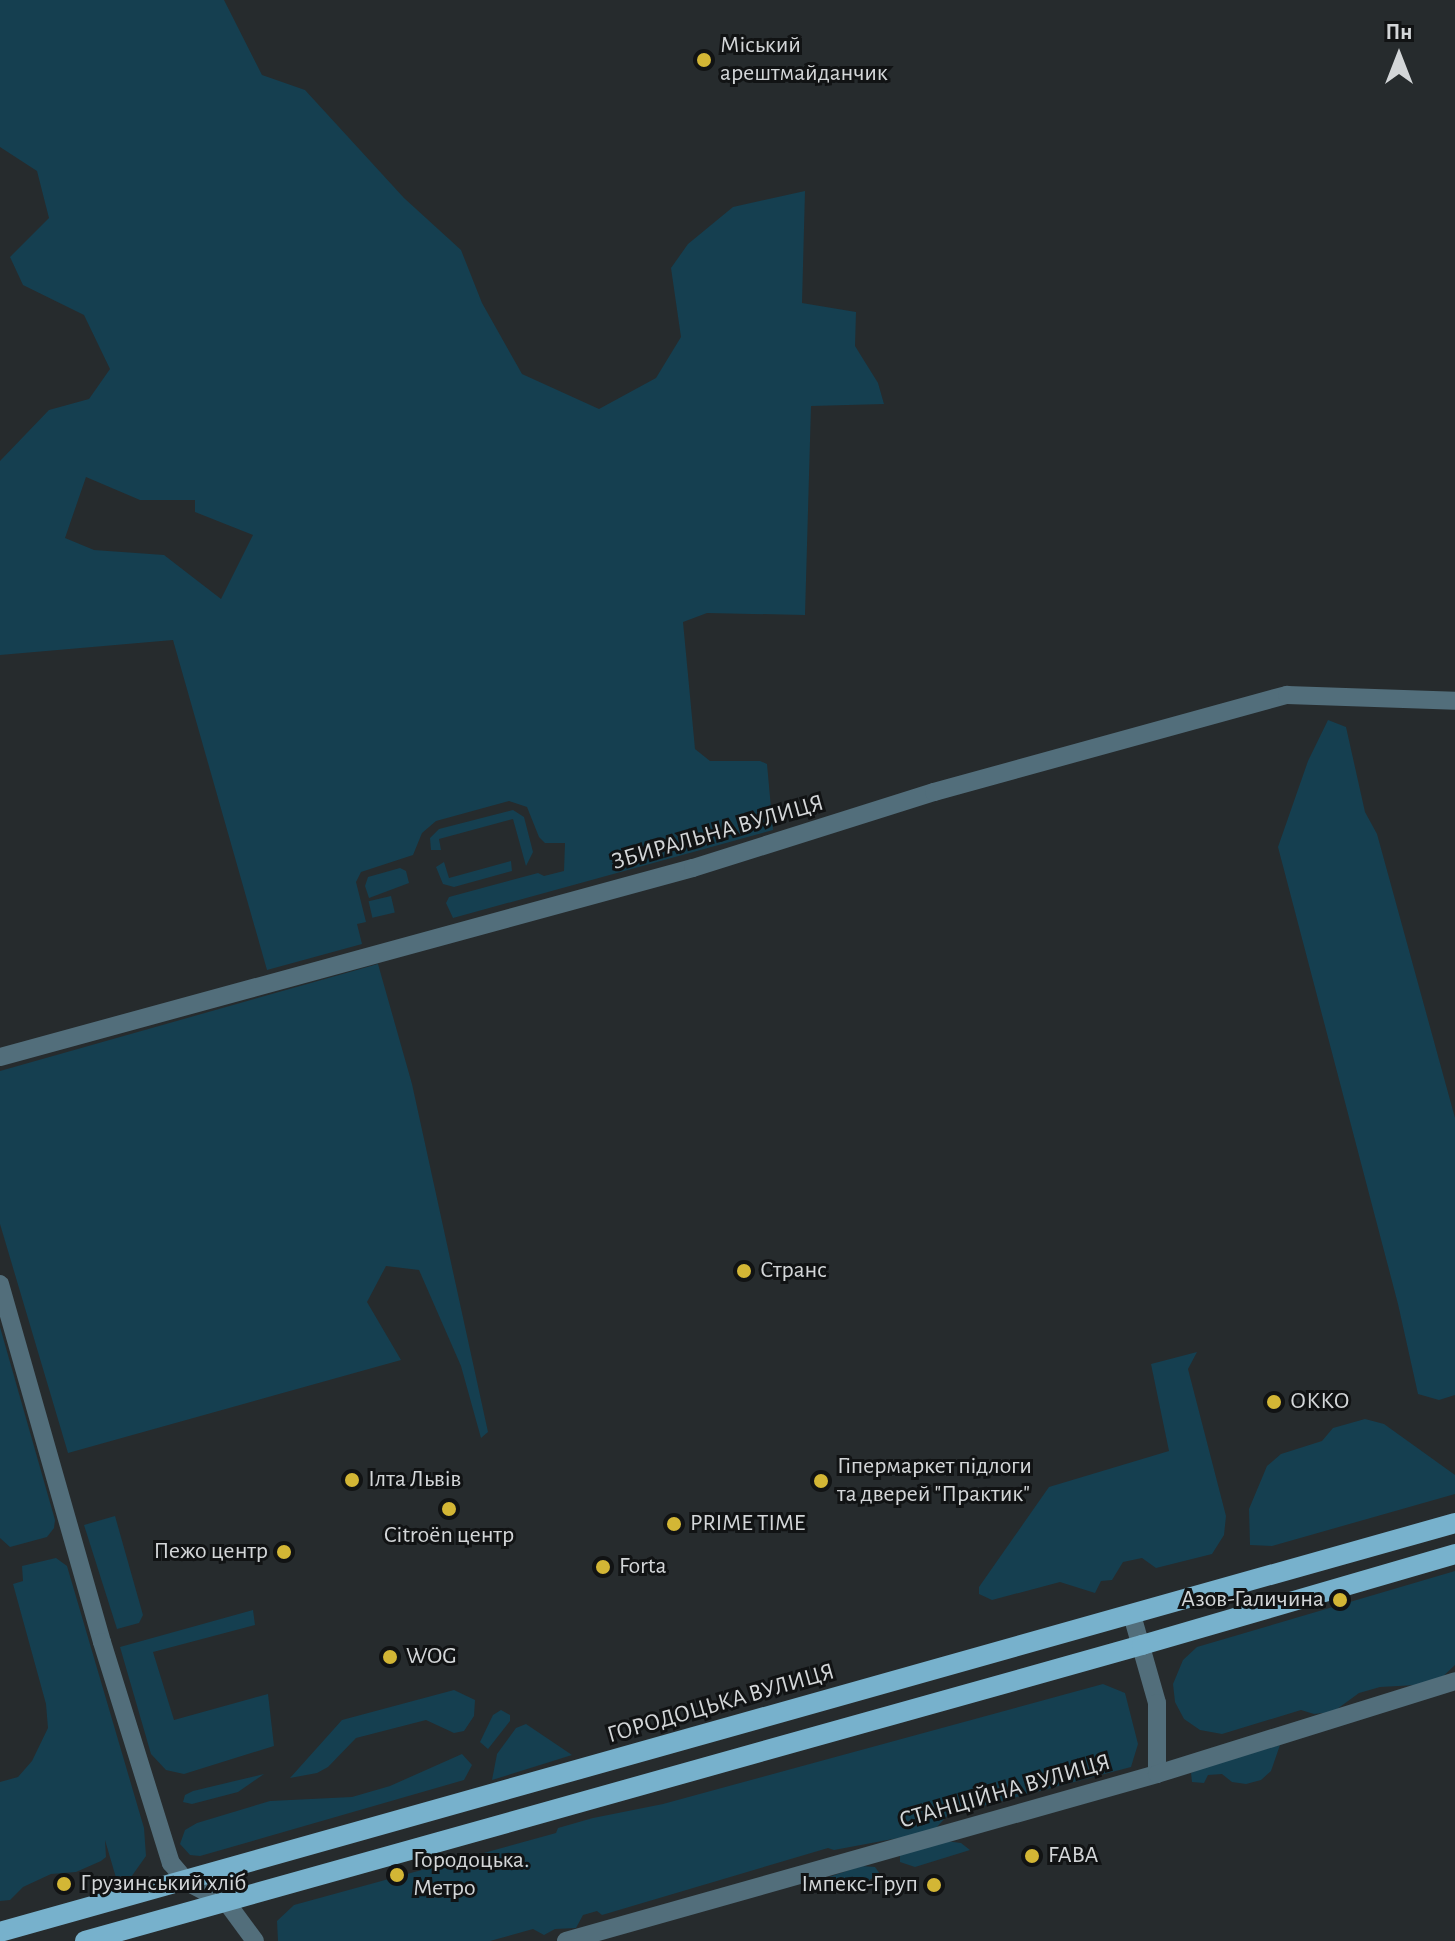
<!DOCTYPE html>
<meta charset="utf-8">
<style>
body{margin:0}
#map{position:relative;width:1455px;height:1941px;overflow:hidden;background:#262b2d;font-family:"Alegreya Sans",sans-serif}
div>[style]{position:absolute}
.green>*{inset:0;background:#153f50;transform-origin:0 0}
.minor>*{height:18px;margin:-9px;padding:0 9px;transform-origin:9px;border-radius:9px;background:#526e7b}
.major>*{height:20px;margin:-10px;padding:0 10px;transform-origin:10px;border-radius:10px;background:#77b1cc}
.dots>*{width:22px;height:22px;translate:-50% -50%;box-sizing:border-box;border:4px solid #111314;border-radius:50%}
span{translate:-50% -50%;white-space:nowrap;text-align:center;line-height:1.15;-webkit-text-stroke:6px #111314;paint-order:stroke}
.poi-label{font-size:24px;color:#d3d6d8}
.left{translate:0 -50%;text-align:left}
.right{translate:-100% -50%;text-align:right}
.street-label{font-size:24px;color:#d3d6d8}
.north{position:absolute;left:1359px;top:16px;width:80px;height:80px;-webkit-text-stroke:6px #111314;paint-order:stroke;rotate:0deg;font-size:22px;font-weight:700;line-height:32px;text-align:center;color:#d3d6d8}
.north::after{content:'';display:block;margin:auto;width:28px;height:36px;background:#d3d6d8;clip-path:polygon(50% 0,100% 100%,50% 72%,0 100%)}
</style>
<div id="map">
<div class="green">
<i style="clip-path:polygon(evenodd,0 0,224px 0,262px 75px,305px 90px,404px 198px,461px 250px,482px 303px,522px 374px,599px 409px,656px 378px,681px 337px,671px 268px,688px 244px,733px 207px,805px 191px,802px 303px,856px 312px,855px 346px,878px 383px,884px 404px,811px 406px,805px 615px,707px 613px,683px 622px,695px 749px,710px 761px,760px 761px,767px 764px,773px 830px,453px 918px,446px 903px,449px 897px,538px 873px,544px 876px,564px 871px,565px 843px,545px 843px,539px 837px,527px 807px,509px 801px,436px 821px,422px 833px,413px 855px,361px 872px,356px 882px,366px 922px,357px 924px,362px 944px,267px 970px,173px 640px,0 655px,0 461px,49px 410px,89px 399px,110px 369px,84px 315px,23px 285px,10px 257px,49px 218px,37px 171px,0 147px,0 0,86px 477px,140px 500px,195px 500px,195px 512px,253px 535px,221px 599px,164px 555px,94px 550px,65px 538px,86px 477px)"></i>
<i style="clip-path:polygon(1328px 720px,1346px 727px,1365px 812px,1377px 834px,1455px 1118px,1455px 1395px,1439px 1400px,1418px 1394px,1398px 1304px,1278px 847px,1308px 761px)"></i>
<i style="clip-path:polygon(513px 810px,524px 817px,533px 852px,526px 866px,513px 819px,439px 839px,441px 850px,431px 850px,430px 838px,439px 829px)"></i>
<i style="clip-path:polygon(511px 861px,512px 871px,454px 887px,443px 884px,436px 867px,444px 862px,449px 878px)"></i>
<i style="clip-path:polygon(400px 868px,406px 871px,409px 883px,369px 898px,365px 886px,368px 877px)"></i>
<i style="left:391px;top:896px;width:17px;height:23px;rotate:77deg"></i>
<i style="clip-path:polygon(378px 964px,412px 1084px,488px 1432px,481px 1438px,461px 1366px,419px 1270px,386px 1266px,367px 1302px,401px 1360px,68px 1453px,0 1224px,0 1071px)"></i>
<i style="clip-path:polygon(0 1327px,55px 1520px,54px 1528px,47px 1537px,10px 1547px,0 1538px)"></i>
<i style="clip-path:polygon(1197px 1352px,1188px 1369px,1226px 1516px,1224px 1535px,1212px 1554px,1156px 1568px,1142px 1558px,1123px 1562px,1112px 1580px,1101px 1581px,1095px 1593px,1060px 1582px,992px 1600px,979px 1594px,979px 1587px,1049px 1487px,1169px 1451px,1151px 1364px)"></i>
<i style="clip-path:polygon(1365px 1419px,1384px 1424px,1455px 1475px,1455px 1494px,1272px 1546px,1250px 1545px,1249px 1509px,1267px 1466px,1281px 1454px,1322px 1441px,1333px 1428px)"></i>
<i style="clip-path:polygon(115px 1516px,143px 1615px,139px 1623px,117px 1629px,84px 1525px)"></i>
<i style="clip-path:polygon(56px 1558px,67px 1566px,144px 1828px,146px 1856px,124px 1887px,119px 1888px,105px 1840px,106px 1857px,101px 1861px,76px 1872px,51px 1874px,23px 1887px,10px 1900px,0 1901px,0 1782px,18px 1777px,32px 1761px,48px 1728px,46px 1704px,13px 1584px,23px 1581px,22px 1566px)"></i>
<i style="clip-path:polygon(1455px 1571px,1455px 1665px,1435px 1684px,1380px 1687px,1359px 1693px,1333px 1712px,1314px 1714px,1301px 1710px,1222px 1734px,1200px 1730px,1184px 1719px,1175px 1702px,1173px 1684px,1183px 1660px,1197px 1647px)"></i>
<i style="clip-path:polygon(253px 1610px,255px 1625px,153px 1652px,174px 1720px,268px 1694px,274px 1746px,184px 1774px,166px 1770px,151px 1754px,120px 1647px)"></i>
<i style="clip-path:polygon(1103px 1684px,1125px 1693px,1138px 1744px,1131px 1767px,948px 1815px,936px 1828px,925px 1833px,834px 1850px,828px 1848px,602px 1915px,597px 1911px,583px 1915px,576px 1928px,555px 1929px,544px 1935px,533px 1929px,490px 1941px,278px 1941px,277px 1921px,294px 1905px,556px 1833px,558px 1828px,593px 1818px,663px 1804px)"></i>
<i style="clip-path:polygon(454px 1690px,475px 1700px,474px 1716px,464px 1731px,454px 1733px,426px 1720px,356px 1738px,328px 1767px,317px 1773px,290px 1778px,342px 1720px)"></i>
<i style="clip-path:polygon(501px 1710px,510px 1715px,510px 1721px,488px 1749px,480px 1742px,493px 1715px)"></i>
<i style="clip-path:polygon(526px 1724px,572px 1755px,492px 1780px,497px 1754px,516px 1728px)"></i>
<i style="clip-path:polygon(1280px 1745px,1271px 1771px,1261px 1780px,1246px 1784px,1232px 1782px,1222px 1774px,1208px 1775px,1204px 1783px,1192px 1782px,1191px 1773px,1209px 1765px)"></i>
<i style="clip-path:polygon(462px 1754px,472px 1765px,464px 1780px,200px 1856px,190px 1855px,180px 1844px,185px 1830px,197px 1823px,270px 1801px,352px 1797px,390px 1786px)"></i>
<i style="clip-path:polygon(264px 1774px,238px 1792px,192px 1804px,183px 1802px,185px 1795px,193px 1791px)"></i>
<i style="clip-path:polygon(946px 1841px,961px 1843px,970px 1850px,915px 1867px,900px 1862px,900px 1854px)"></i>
<i style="clip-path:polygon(861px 1866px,875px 1867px,880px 1874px,862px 1884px,826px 1888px,823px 1879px)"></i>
</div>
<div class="minor">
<i style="left:0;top:1057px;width:718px;rotate:-15.26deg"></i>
<i style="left:693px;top:868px;width:253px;rotate:-17.5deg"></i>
<i style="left:934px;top:792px;width:366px;rotate:-15.4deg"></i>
<i style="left:1287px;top:695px;width:168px;rotate:2deg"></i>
<i style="left:0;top:1284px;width:372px;rotate:74.1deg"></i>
<i style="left:102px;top:1642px;width:232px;rotate:72.7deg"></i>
<i style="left:171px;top:1863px;width:25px;rotate:50deg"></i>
<i style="left:187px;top:1882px;width:45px;rotate:27.7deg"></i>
<i style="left:227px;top:1903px;width:47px;rotate:53.6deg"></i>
<i style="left:1132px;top:1615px;width:91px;rotate:74.1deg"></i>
<i style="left:1157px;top:1703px;width:71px;rotate:90deg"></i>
<i style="left:566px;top:1941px;width:614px;rotate:-15.78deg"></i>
<i style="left:1157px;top:1774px;width:312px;rotate:-17.3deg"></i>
</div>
<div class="major">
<i style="left:0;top:1932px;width:1511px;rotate:-15.7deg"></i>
<i style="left:85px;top:1941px;width:1098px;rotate:-15.64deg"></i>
<i style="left:1142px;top:1645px;width:326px;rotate:-16.2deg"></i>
</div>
<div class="dots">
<i style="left:704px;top:60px;background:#d3b635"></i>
<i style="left:744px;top:1271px;background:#d3b635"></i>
<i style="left:1274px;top:1402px;background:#d3b635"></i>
<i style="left:352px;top:1480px;background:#d3b635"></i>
<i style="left:821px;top:1481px;background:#d3b635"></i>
<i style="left:449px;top:1509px;background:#d3b635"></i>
<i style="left:674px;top:1524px;background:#d3b635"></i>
<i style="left:284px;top:1552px;background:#d3b635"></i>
<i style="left:603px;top:1567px;background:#d3b635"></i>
<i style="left:1340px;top:1600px;background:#d3b635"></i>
<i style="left:390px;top:1657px;background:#d3b635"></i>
<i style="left:1032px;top:1856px;background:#d3b635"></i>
<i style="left:397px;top:1875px;background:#d3b635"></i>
<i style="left:64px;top:1884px;background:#d3b635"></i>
<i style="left:934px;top:1885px;background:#d3b635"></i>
</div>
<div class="poi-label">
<span class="left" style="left:720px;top:60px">Міський<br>арештмайданчик</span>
<span class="left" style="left:760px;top:1271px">Странс</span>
<span class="left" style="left:1290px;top:1402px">ОККО</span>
<span class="left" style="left:837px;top:1481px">Гіпермаркет підлоги<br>та дверей "Практик"</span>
<span class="left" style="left:368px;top:1480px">Ілта Львів</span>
<span class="left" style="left:690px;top:1524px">PRIME TIME</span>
<span style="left:449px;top:1536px">Citroën центр</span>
<span class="right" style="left:268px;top:1552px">Пежо центр</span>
<span class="left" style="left:619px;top:1567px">Forta</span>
<span class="right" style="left:1324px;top:1600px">Азов-Галичина</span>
<span class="left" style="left:406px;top:1657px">WOG</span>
<span class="left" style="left:1048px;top:1856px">FABA</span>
<span class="left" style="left:413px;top:1875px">Городоцька.<br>Метро</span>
<span class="left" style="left:80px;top:1884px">Грузинський хліб</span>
<span class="right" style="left:918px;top:1885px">Імпекс-Груп</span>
</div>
<div class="street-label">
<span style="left:718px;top:833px;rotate:-16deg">ЗБИРАЛЬНА ВУЛИЦЯ</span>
<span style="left:721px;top:1704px;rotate:-16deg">ГОРОДОЦЬКА ВУЛИЦЯ</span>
<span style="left:1005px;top:1792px;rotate:-16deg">СТАНЦІЙНА ВУЛИЦЯ</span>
</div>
<div class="north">Пн</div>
</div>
